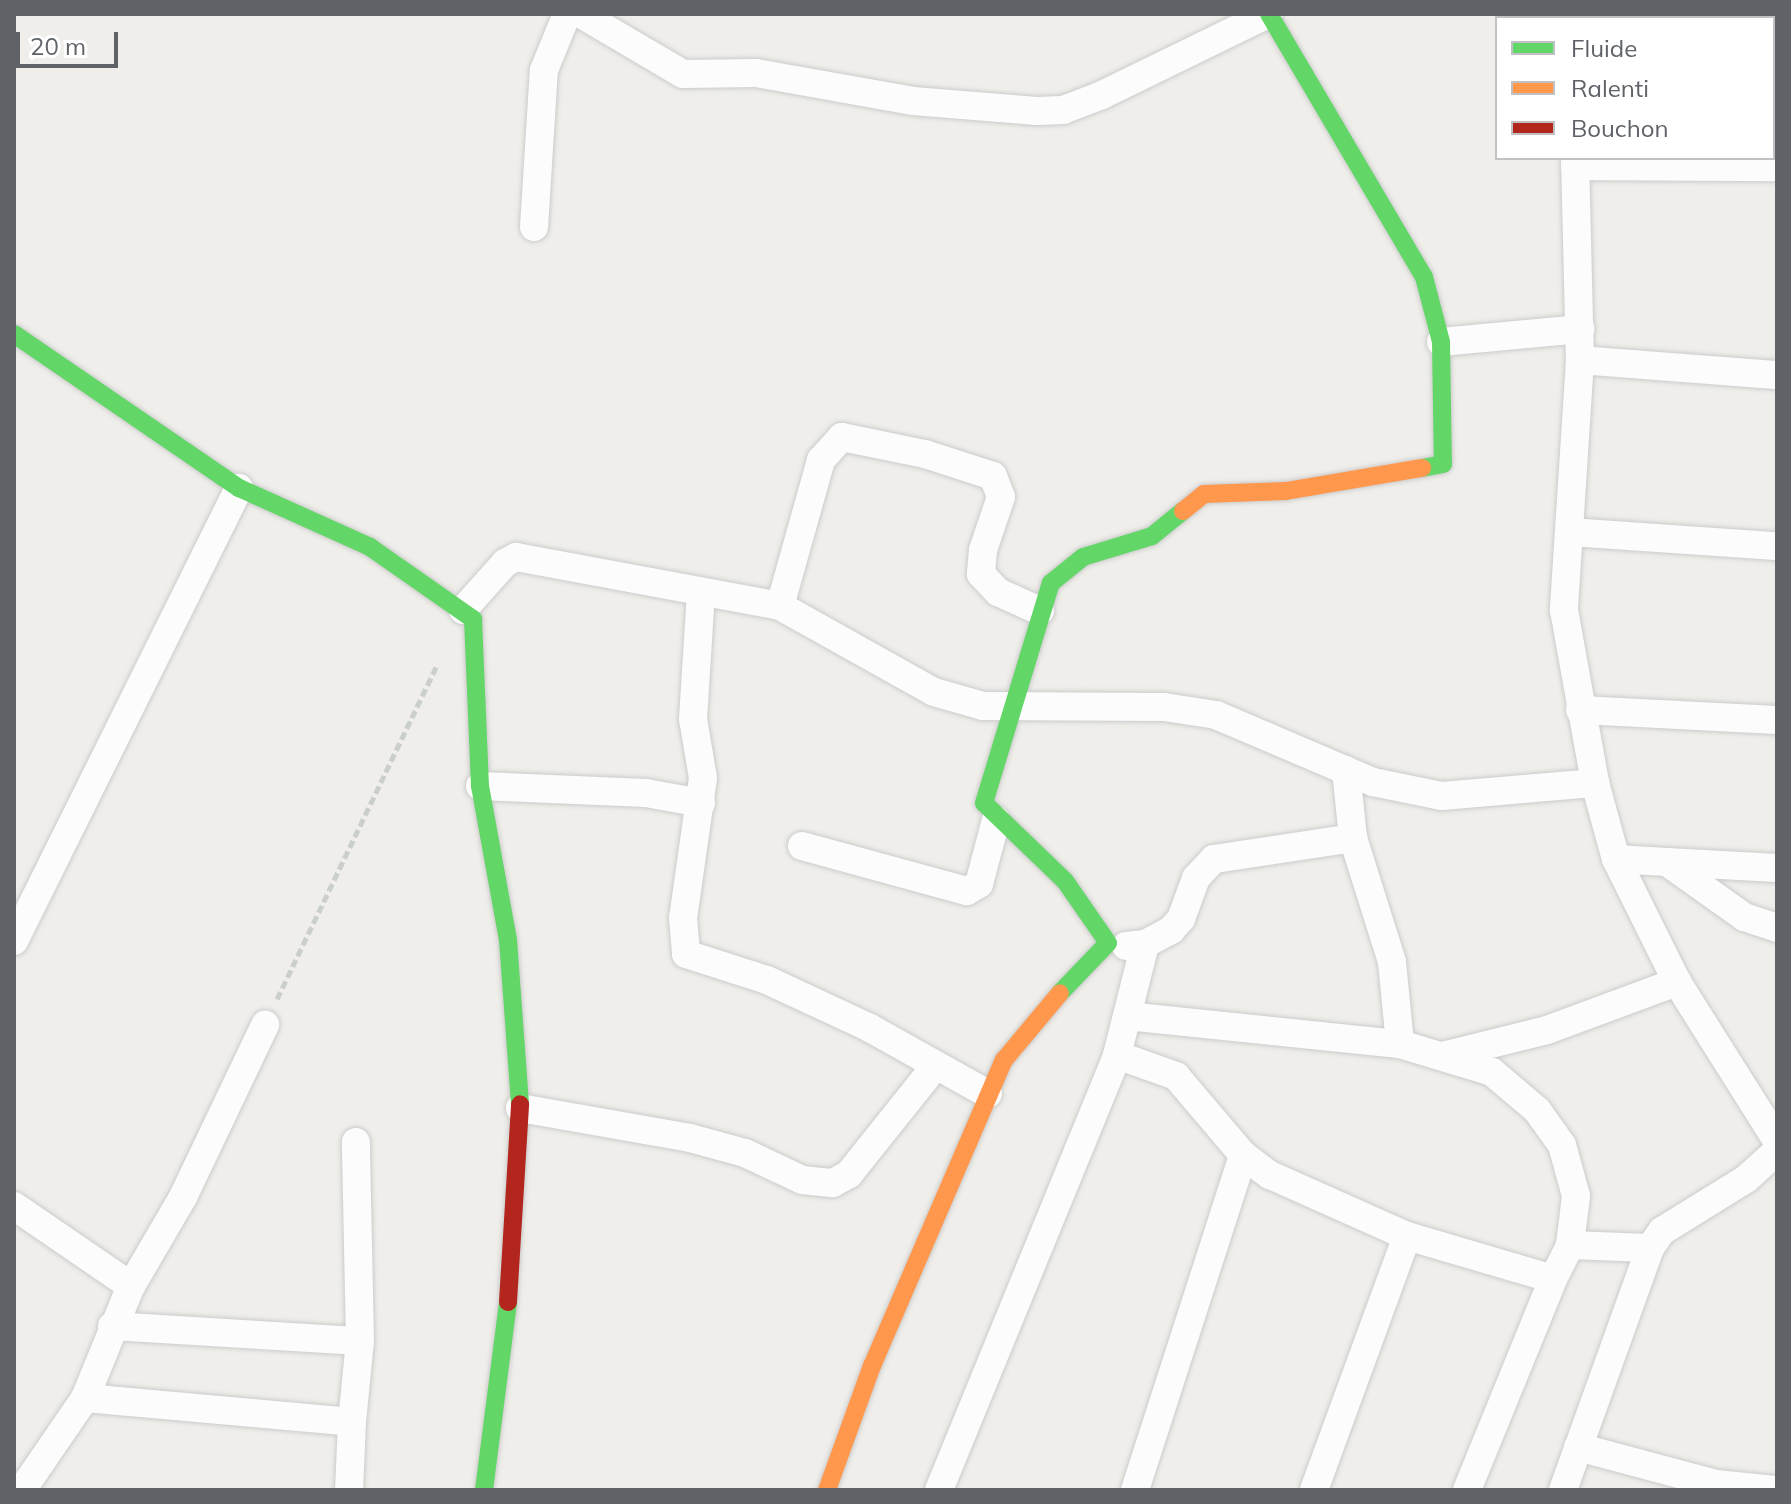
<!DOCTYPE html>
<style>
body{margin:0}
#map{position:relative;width:1791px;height:1504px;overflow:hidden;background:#efeeea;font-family:Mulish,sans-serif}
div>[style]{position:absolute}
.path>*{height:5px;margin-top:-2.5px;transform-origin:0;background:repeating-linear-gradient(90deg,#cacfcc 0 8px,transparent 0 12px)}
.roads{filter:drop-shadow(0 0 2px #cbcccc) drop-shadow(0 0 2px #cbcccc)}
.street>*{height:28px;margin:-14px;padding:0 14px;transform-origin:14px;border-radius:14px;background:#fdfcfc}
.fast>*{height:18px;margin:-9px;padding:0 9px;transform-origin:9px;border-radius:9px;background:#63d668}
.slow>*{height:18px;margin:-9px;padding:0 9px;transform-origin:9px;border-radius:9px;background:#ff974d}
.jam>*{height:18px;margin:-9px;padding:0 9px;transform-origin:9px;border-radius:9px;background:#b3261e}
span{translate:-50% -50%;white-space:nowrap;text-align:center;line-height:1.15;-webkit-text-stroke:7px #fff;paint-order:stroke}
.frame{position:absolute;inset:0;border:16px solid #5f6368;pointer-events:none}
.legend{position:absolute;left:1495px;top:16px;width:280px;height:144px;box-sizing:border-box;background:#fff;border:2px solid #bfc1c3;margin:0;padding:10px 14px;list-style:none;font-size:24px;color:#5f6368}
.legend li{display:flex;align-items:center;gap:16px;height:40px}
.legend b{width:40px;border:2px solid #bfc1c3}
.scale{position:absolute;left:16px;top:32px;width:102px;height:36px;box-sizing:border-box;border:4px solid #5f6368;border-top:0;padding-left:10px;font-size:24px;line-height:28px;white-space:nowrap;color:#5f6368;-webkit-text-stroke:6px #fff;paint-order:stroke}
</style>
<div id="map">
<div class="path">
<i style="left:277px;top:999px;width:370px;rotate:-64.4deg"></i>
</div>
<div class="roads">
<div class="street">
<i style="left:581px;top:14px;width:118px;rotate:30.5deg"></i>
<i style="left:683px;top:74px;width:73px;rotate:-0.8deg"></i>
<i style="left:756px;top:73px;width:159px;rotate:10.1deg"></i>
<i style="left:913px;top:101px;width:124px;rotate:4.6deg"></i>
<i style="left:1037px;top:111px;width:26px;rotate:-2deg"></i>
<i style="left:1063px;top:110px;width:42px;rotate:-21deg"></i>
<i style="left:1102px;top:95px;width:185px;rotate:-26deg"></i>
<i style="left:1555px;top:14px;width:4px;rotate:76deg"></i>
<i style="left:1584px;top:18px;width:24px;rotate:-9deg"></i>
<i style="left:1575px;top:158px;width:202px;rotate:88.6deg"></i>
<i style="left:1580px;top:360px;width:251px;rotate:93.7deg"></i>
<i style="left:1564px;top:610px;width:176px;rotate:79.8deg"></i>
<i style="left:1595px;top:783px;width:79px;rotate:74.6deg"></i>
<i style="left:1616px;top:859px;width:137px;rotate:63.6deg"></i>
<i style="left:1677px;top:982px;width:188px;rotate:57.8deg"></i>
<i style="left:1575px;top:166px;width:202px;rotate:0.3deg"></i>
<i style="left:534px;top:227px;width:157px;rotate:-86.4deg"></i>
<i style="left:544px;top:70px;width:61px;rotate:-67.7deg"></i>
<i style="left:1441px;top:342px;width:140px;rotate:-5.3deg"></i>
<i style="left:1580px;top:360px;width:198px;rotate:4.4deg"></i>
<i style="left:1569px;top:532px;width:208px;rotate:3.9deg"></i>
<i style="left:701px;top:592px;width:127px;rotate:93.6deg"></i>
<i style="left:693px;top:719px;width:60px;rotate:80.4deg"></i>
<i style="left:703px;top:778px;width:141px;rotate:98.1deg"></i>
<i style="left:683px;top:918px;width:36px;rotate:85deg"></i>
<i style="left:686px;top:954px;width:85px;rotate:17.8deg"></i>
<i style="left:767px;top:980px;width:114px;rotate:25deg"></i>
<i style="left:870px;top:1028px;width:135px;rotate:29.2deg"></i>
<i style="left:780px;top:606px;width:152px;rotate:-74.3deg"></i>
<i style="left:821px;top:460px;width:31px;rotate:-48deg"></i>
<i style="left:842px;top:437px;width:85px;rotate:11.6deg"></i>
<i style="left:925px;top:454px;width:71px;rotate:17.9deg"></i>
<i style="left:993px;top:476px;width:22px;rotate:69deg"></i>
<i style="left:1001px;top:497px;width:56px;rotate:108.8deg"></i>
<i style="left:983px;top:550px;width:24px;rotate:95deg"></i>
<i style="left:981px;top:574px;width:25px;rotate:47deg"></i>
<i style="left:998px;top:592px;width:46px;rotate:24.3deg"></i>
<i style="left:463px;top:610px;width:63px;rotate:-48.2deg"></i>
<i style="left:505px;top:563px;width:13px;rotate:-29deg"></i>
<i style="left:516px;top:557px;width:269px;rotate:10.5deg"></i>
<i style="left:780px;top:606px;width:176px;rotate:29.2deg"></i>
<i style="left:934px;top:692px;width:51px;rotate:15.9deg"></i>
<i style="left:983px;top:706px;width:181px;rotate:0.3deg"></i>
<i style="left:1164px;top:707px;width:53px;rotate:8.7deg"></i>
<i style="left:1216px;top:715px;width:171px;rotate:23.1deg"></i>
<i style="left:1373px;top:782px;width:70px;rotate:11.5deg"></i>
<i style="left:1442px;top:796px;width:154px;rotate:-4.9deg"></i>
<i style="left:1580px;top:710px;width:197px;rotate:2.9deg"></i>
<i style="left:1346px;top:770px;width:68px;rotate:84.1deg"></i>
<i style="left:1353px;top:838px;width:130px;rotate:72.5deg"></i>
<i style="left:1392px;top:962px;width:82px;rotate:84.4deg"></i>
<i style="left:480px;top:786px;width:166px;rotate:2.4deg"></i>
<i style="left:646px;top:793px;width:56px;rotate:10.3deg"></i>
<i style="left:802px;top:846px;width:171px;rotate:15.3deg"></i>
<i style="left:967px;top:891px;width:14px;rotate:-30deg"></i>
<i style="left:979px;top:884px;width:66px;rotate:-75.1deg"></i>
<i style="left:1616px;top:859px;width:51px;rotate:3.4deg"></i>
<i style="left:1667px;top:862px;width:95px;rotate:35.5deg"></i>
<i style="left:1744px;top:917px;width:35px;rotate:18deg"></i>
<i style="left:1667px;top:862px;width:110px;rotate:3.1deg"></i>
<i style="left:14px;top:941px;width:506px;rotate:-63.59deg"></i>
<i style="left:1126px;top:946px;width:19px;rotate:-6deg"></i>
<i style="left:1145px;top:944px;width:30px;rotate:-28deg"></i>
<i style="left:1171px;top:930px;width:15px;rotate:-48deg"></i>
<i style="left:1181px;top:919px;width:44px;rotate:-69.9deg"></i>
<i style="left:1196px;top:878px;width:26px;rotate:-47deg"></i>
<i style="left:1214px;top:859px;width:141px;rotate:-8.6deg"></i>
<i style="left:1127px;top:1016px;width:274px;rotate:5.9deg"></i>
<i style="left:1400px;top:1044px;width:96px;rotate:16.9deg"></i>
<i style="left:1492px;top:1072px;width:59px;rotate:40.2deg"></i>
<i style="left:1537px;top:1110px;width:43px;rotate:54.5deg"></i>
<i style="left:1562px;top:1145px;width:53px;rotate:74.6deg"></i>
<i style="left:1576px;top:1196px;width:49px;rotate:97deg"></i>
<i style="left:1117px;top:1055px;width:63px;rotate:19.6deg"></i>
<i style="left:1176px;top:1076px;width:104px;rotate:49.7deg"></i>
<i style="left:1243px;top:1155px;width:34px;rotate:37deg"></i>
<i style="left:1270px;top:1175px;width:150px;rotate:24deg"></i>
<i style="left:1407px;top:1236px;width:152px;rotate:16.4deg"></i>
<i style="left:1553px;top:1279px;width:38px;rotate:-63deg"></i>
<i style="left:1570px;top:1245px;width:80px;rotate:2.1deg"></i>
<i style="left:1442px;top:1056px;width:108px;rotate:-13.9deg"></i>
<i style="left:1547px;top:1030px;width:139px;rotate:-20.3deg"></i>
<i style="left:520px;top:1108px;width:173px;rotate:10deg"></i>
<i style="left:690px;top:1138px;width:57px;rotate:15.3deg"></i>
<i style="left:745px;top:1153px;width:63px;rotate:25.3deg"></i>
<i style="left:802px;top:1180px;width:31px;rotate:6deg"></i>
<i style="left:833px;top:1183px;width:18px;rotate:-29deg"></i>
<i style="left:849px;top:1174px;width:139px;rotate:-51.4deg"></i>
<i style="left:14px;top:1206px;width:142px;rotate:34.4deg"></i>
<i style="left:112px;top:1326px;width:248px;rotate:3.5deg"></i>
<i style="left:85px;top:1398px;width:268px;rotate:5.1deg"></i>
<i style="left:352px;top:1422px;width:68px;rotate:92.5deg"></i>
<i style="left:352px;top:1422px;width:81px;rotate:-84.4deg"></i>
<i style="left:360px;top:1341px;width:199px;rotate:-91.2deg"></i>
<i style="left:1578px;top:1447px;width:143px;rotate:15deg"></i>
<i style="left:1716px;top:1484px;width:59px;rotate:5.8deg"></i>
<i style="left:22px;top:1490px;width:112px;rotate:-55.6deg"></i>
<i style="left:85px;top:1398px;width:121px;rotate:-67.7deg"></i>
<i style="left:131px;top:1286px;width:103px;rotate:-59.7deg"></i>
<i style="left:183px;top:1197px;width:191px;rotate:-64.5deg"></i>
<i style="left:939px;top:1490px;width:470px;rotate:-67.7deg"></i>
<i style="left:1117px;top:1055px;width:114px;rotate:-75.8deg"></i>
<i style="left:1135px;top:1490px;width:352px;rotate:-72.1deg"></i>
<i style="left:1314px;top:1490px;width:270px;rotate:-69.9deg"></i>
<i style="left:1467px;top:1490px;width:228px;rotate:-67.8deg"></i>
<i style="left:1563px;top:1490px;width:257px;rotate:-70.2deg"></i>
<i style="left:1650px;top:1248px;width:21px;rotate:-55deg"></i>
<i style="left:1662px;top:1231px;width:99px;rotate:-31.8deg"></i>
<i style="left:1746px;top:1179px;width:42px;rotate:-42.1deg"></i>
</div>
<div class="fast">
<i style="left:1269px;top:14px;width:305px;rotate:59.5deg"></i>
<i style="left:1424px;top:277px;width:67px;rotate:75.3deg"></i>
<i style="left:1441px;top:342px;width:122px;rotate:89.1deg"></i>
<i style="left:1443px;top:464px;width:21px;rotate:169deg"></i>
<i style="left:14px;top:334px;width:273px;rotate:34.4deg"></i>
<i style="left:239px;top:488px;width:144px;rotate:24.2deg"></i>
<i style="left:370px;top:547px;width:126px;rotate:35deg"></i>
<i style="left:473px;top:619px;width:167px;rotate:87.6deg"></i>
<i style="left:480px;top:786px;width:157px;rotate:79.7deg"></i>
<i style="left:508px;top:940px;width:164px;rotate:85.8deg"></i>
<i style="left:1060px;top:993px;width:69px;rotate:-46.2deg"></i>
<i style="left:1108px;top:943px;width:75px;rotate:-124.7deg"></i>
<i style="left:1065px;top:881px;width:112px;rotate:-136.1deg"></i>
<i style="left:984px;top:803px;width:230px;rotate:-73.1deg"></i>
<i style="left:1051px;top:583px;width:41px;rotate:-39.1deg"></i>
<i style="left:1083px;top:557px;width:72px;rotate:-16.9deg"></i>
<i style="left:1152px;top:536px;width:40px;rotate:-39deg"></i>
<i style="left:484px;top:1490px;width:190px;rotate:-82.7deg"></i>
</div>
<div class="slow">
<i style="left:1183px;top:511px;width:27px;rotate:-39deg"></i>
<i style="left:1204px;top:494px;width:82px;rotate:-2.1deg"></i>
<i style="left:1286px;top:491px;width:138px;rotate:-9.6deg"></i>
<i style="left:827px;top:1490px;width:132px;rotate:-70.1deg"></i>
<i style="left:872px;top:1366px;width:333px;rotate:-66.7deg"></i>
<i style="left:1004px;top:1060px;width:87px;rotate:-50.1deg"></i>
</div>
<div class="jam">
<i style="left:508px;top:1302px;width:198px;rotate:-86.5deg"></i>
</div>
</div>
<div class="frame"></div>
<ul class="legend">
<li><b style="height:10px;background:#63d668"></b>Fluide</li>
<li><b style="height:10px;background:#ff974d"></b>Ralenti</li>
<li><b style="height:10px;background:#b3261e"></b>Bouchon</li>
</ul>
<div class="scale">20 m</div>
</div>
